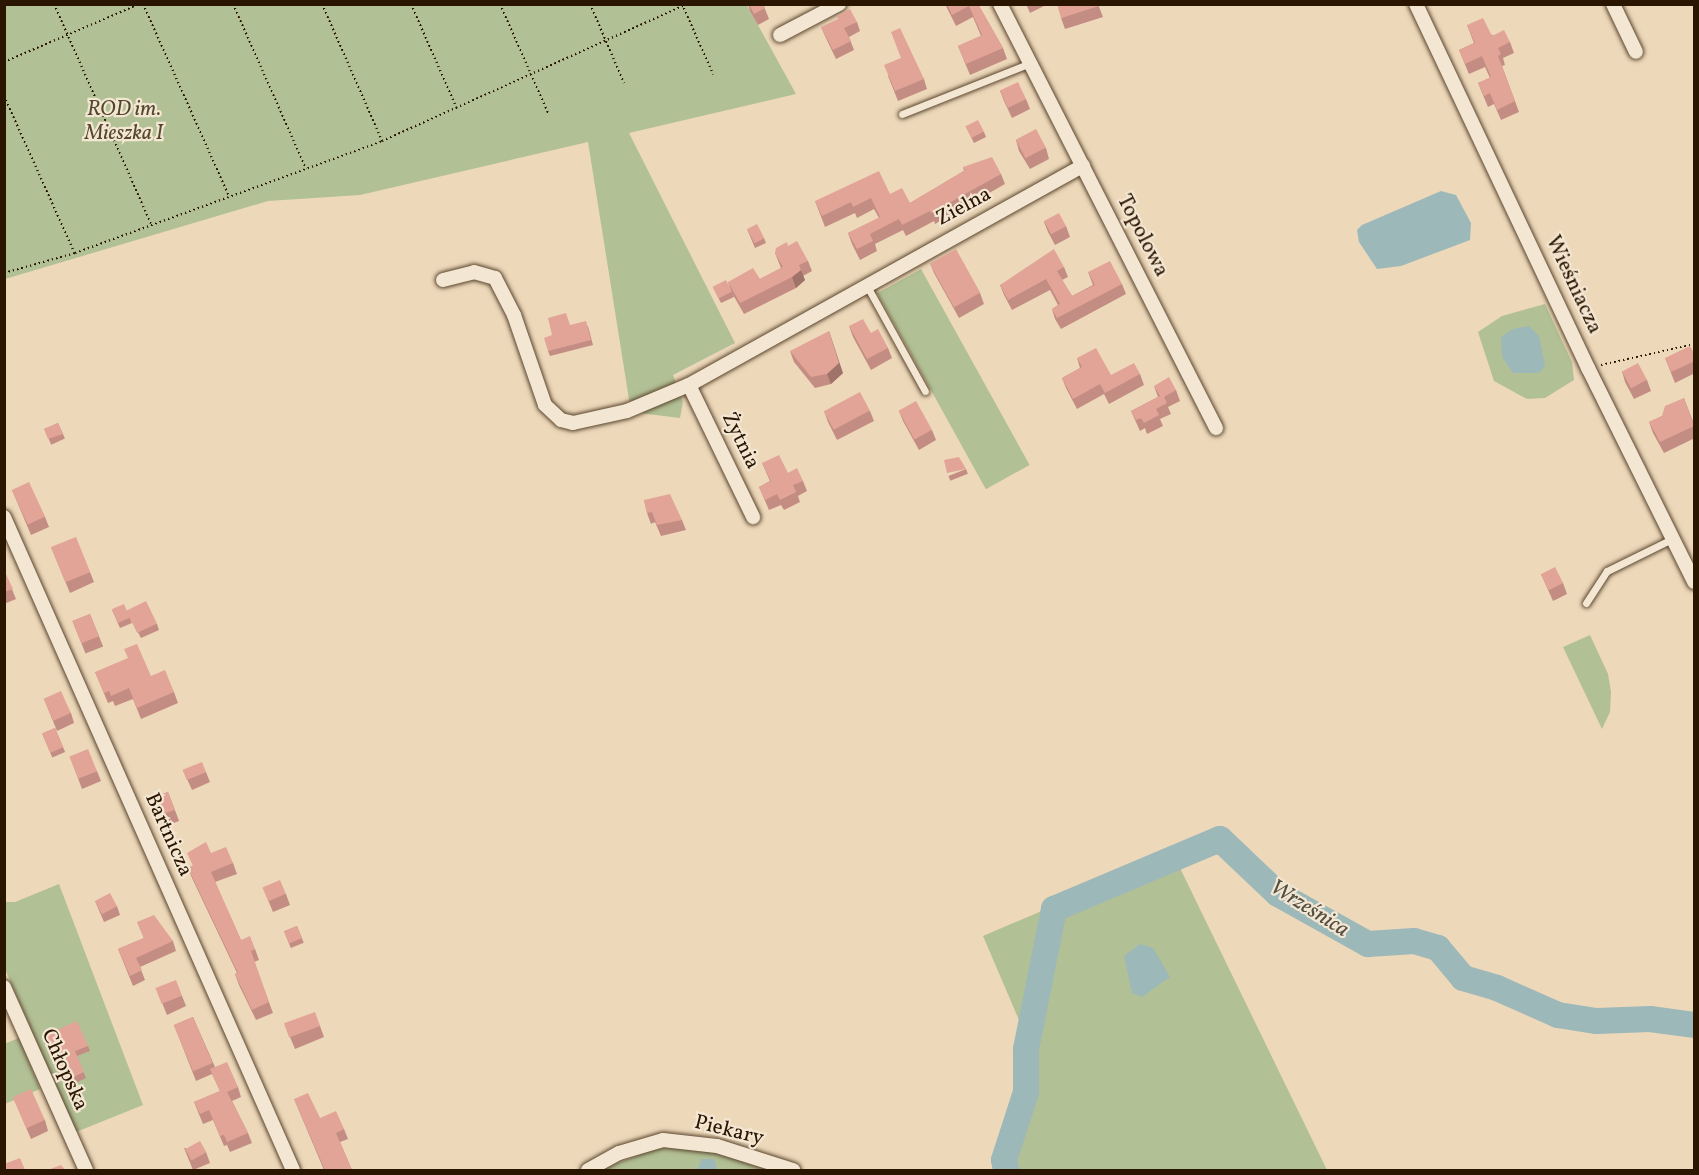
<!DOCTYPE html>
<meta charset="utf-8">
<style>
body{margin:0}
#map{position:relative;width:1699px;height:1175px;overflow:hidden;background:#edd8ba;font-family:Vollkorn,serif}
div>[style]{position:absolute}
.green>*{inset:0;background:#b2c095;transform-origin:0 0}
.water>*{inset:0;background:#9cb8b9}
.river>*{height:26px;margin:-13px;padding:0 13px;transform-origin:13px;border-radius:13px;background:#9cb8b9}
.path>*{height:2px;margin-top:-1px;transform-origin:0;background:repeating-linear-gradient(90deg,#2a1500 0 1.5px,transparent 0 4.5px)}
.roads{filter:drop-shadow(0 0 2px #5b462e) drop-shadow(0 0 2px #5b462e)}
.lane>*{height:7px;margin:-3.5px;padding:0 3.5px;transform-origin:3.5px;border-radius:3.5px;background:#f3e6d2}
.street>*{height:14px;margin:-7px;padding:0 7px;transform-origin:7px;border-radius:7px;background:#f3e6d2}
.wall>*{inset:0;background:#c38d83;transform-origin:0 0}
.shaded-wall>*{inset:0;background:#9f736a}
.building>*{inset:0;background:#e3a498;transform-origin:0 0}
span{translate:-50% -50%;white-space:nowrap;text-align:center;line-height:1.15;-webkit-text-stroke:4.5px #f3e6d2;paint-order:stroke}
.park-label{font-size:21px;color:#53482d;font-style:italic}
.street-label{font-size:21px;color:#2a1500}
.water-label{font-size:22px;color:#524e41;font-style:italic}
.frame{position:absolute;inset:0;border:6px solid #2a1500;pointer-events:none}
</style>
<div id="map">
<div class="green">
<i style="clip-path:polygon(4px 5px,747px 5px,796px 94px,629px 133px,735px 343px,673px 375px,683px 402px,680px 418px,631px 412px,588px 142px,360px 195px,268px 201px,5px 279px)"></i>
<i style="left:921px;top:269px;width:224px;height:50px;rotate:61deg"></i>
<i style="clip-path:polygon(1545px 304px,1572px 362px,1574px 380px,1545px 398px,1527px 399px,1494px 381px,1478px 332px,1502px 316px)"></i>
<i style="clip-path:polygon(1590px 635px,1608px 674px,1611px 692px,1610px 712px,1602px 729px,1563px 647px)"></i>
<i style="clip-path:polygon(1219px 835px,1281px 891px,1370px 940px,1416px 937px,1442px 945px,1465px 974px,1589px 1011px,1694px 1018px,1694px 1032px,1641px 1026px,1569px 1024px,1467px 986px,1436px 952px,1426px 947px,1360px 949px,1281px 907px,1219px 855px,1205px 853px,1178px 864px,1327px 1170px,1003px 1170px,1001px 1161px,1018px 1109px,1021px 1114px,1030px 1092px,1033px 1031px,1025px 1034px,983px 936px)"></i>
<i style="clip-path:polygon(59px 884px,143px 1105px,76px 1132px,5px 969px,4px 902px,15px 902px)"></i>
<i style="clip-path:polygon(19px 1038px,40px 1089px,5px 1104px,4px 1044px)"></i>
<i style="clip-path:polygon(661px 1146px,721px 1153px,776px 1170px,600px 1170px)"></i>
</div>
<div class="water">
<i style="clip-path:polygon(1441px 191px,1456px 195px,1471px 223px,1470px 240px,1401px 266px,1377px 269px,1359px 242px,1357px 230px,1362px 225px)"></i>
<i style="clip-path:polygon(1529px 326px,1539px 336px,1545px 366px,1539px 373px,1513px 373px,1502px 357px,1501px 337px,1513px 329px)"></i>
<i style="clip-path:polygon(1140px 944px,1153px 948px,1170px 977px,1142px 997px,1132px 993px,1124px 956px)"></i>
<i style="clip-path:polygon(702px 1159px,714px 1159px,717px 1170px,697px 1170px)"></i>
</div>
<div class="river">
<i style="left:1006px;top:1170px;width:10px;rotate:-101deg"></i>
<i style="left:1004px;top:1160px;width:71px;rotate:-72.1deg"></i>
<i style="left:1026px;top:1092px;width:43px;rotate:-90deg"></i>
<i style="left:1026px;top:1049px;width:143px;rotate:-78.7deg"></i>
<i style="left:1054px;top:909px;width:180px;rotate:-22.9deg"></i>
<i style="left:1220px;top:839px;width:80px;rotate:43.5deg"></i>
<i style="left:1278px;top:894px;width:103px;rotate:29.1deg"></i>
<i style="left:1368px;top:944px;width:46px;rotate:-3.7deg"></i>
<i style="left:1414px;top:941px;width:25px;rotate:16deg"></i>
<i style="left:1438px;top:948px;width:39px;rotate:50deg"></i>
<i style="left:1463px;top:978px;width:35px;rotate:16deg"></i>
<i style="left:1497px;top:988px;width:67px;rotate:23.9deg"></i>
<i style="left:1558px;top:1015px;width:39px;rotate:9deg"></i>
<i style="left:1597px;top:1021px;width:53px;rotate:-2.2deg"></i>
<i style="left:1650px;top:1019px;width:44px;rotate:7.8deg"></i>
</div>
<div class="path">
<i style="left:54px;top:4px;width:240px;rotate:66.2deg"></i>
<i style="left:143px;top:4px;width:210px;rotate:65.9deg"></i>
<i style="left:233px;top:4px;width:180px;rotate:66.1deg"></i>
<i style="left:322px;top:4px;width:150px;rotate:66.3deg"></i>
<i style="left:411px;top:4px;width:115px;rotate:66.3deg"></i>
<i style="left:500px;top:4px;width:119px;rotate:66.2deg"></i>
<i style="left:590px;top:4px;width:86px;rotate:66.7deg"></i>
<i style="left:682px;top:4px;width:77px;rotate:66.1deg"></i>
<i style="left:4px;top:62px;width:147px;rotate:-23.2deg"></i>
<i style="left:4px;top:96px;width:171px;rotate:65.8deg"></i>
<i style="left:4px;top:273px;width:74px;rotate:-15.7deg"></i>
<i style="left:75px;top:253px;width:327px;rotate:-20deg"></i>
<i style="left:382px;top:141px;width:330px;rotate:-24.2deg"></i>
<i style="left:1601px;top:365px;width:95px;rotate:-12.7deg"></i>
</div>
<div class="roads">
<div class="lane">
<i style="left:902px;top:114px;width:138px;rotate:-21.7deg"></i>
<i style="left:867px;top:286px;width:120px;rotate:61.1deg"></i>
<i style="left:1586px;top:603px;width:38px;rotate:-57deg"></i>
<i style="left:1607px;top:571px;width:72px;rotate:-26.2deg"></i>
</div>
<div class="street">
<i style="left:1000px;top:4px;width:476px;rotate:63deg"></i>
<i style="left:1416px;top:4px;width:403px;rotate:64.7deg"></i>
<i style="left:1588px;top:368px;width:239px;rotate:63.6deg"></i>
<i style="left:1613px;top:4px;width:53px;rotate:64.4deg"></i>
<i style="left:780px;top:35px;width:67px;rotate:-27.7deg"></i>
<i style="left:443px;top:280px;width:32px;rotate:-14deg"></i>
<i style="left:474px;top:272px;width:22px;rotate:16deg"></i>
<i style="left:495px;top:278px;width:42px;rotate:62.8deg"></i>
<i style="left:514px;top:315px;width:95px;rotate:71deg"></i>
<i style="left:545px;top:405px;width:22px;rotate:43deg"></i>
<i style="left:561px;top:420px;width:12px;rotate:14deg"></i>
<i style="left:573px;top:423px;width:55px;rotate:-12.5deg"></i>
<i style="left:627px;top:411px;width:67px;rotate:-22.8deg"></i>
<i style="left:689px;top:385px;width:451px;rotate:-29.1deg"></i>
<i style="left:689px;top:385px;width:147px;rotate:64.1deg"></i>
<i style="left:4px;top:517px;width:714px;rotate:66.13deg"></i>
<i style="left:4px;top:987px;width:201px;rotate:65.9deg"></i>
<i style="left:588px;top:1170px;width:35px;rotate:-29deg"></i>
<i style="left:619px;top:1153px;width:46px;rotate:-16.5deg"></i>
<i style="left:663px;top:1140px;width:54px;rotate:6.3deg"></i>
<i style="left:717px;top:1146px;width:80px;rotate:17.5deg"></i>
</div>
</div>
<div class="wall">
<i style="clip-path:polygon(748px 4px,763px 4px,769px 19px,758px 25px,750px 11px)"></i>
<i style="clip-path:polygon(945px 4px,978px 4px,1003px 48px,1007px 59px,970px 75px,958px 46px,981px 36px,973px 17px,956px 26px)"></i>
<i style="clip-path:polygon(1026px 4px,1046px 4px,1046px 5px,1030px 13px)"></i>
<i style="clip-path:polygon(1098px 4px,1103px 17px,1065px 29px,1061px 18px)"></i>
<i style="clip-path:polygon(857px 22px,860px 31px,849px 37px,854px 50px,836px 59px,825px 36px,821px 27px)"></i>
<i style="clip-path:polygon(1467px 25px,1510px 42px,1514px 53px,1503px 58px,1505px 65px,1502px 66px,1519px 112px,1501px 120px,1494px 104px,1488px 107px,1478px 83px,1490px 78px,1485px 67px,1469px 74px,1459px 50px,1474px 43px)"></i>
<i style="clip-path:polygon(901px 59px,924px 79px,927px 89px,898px 101px,888px 76px)"></i>
<i style="clip-path:polygon(1000px 91px,1026px 99px,1030px 109px,1012px 118px,1004px 101px)"></i>
<i style="clip-path:polygon(966px 127px,984px 132px,986px 137px,974px 143px)"></i>
<i style="clip-path:polygon(1016px 140px,1046px 148px,1049px 159px,1030px 169px,1019px 151px)"></i>
<i style="clip-path:polygon(963px 167px,1001px 174px,1005px 184px,935px 224px,934px 221px,906px 236px,903px 230px,875px 244px,877px 251px,860px 260px,852px 244px,848px 233px,879px 218px,874px 209px,857px 218px,855px 213px,825px 227px,815px 201px,890px 194px,910px 203px,964px 171px)"></i>
<i style="clip-path:polygon(1044px 222px,1066px 226px,1070px 237px,1055px 245px,1048px 232px)"></i>
<i style="clip-path:polygon(747px 229px,764px 238px,766px 243px,755px 248px)"></i>
<i style="clip-path:polygon(788px 246px,808px 261px,812px 271px,803px 276px,805px 280px,796px 288px,744px 314px,732px 293px,734px 297px,721px 303px,713px 287px,731px 291px,728px 282px,760px 279px,781px 268px,775px 253px)"></i>
<i style="clip-path:polygon(930px 263px,980px 293px,984px 304px,959px 318px,934px 273px)"></i>
<i style="clip-path:polygon(1064px 267px,1068px 277px,1062px 280px,1072px 296px,1093px 285px,1088px 272px,1122px 284px,1126px 294px,1061px 329px,1055px 319px,1052px 309px,1058px 305px,1050px 290px,1012px 310px,1004px 295px,1000px 285px)"></i>
<i style="clip-path:polygon(570px 325px,588px 326px,593px 345px,550px 356px,548px 351px,552px 335px)"></i>
<i style="clip-path:polygon(849px 326px,871px 333px,888px 348px,892px 358px,871px 370px,853px 337px)"></i>
<i style="clip-path:polygon(790px 351px,843px 373px,831px 384px,815px 388px,794px 362px)"></i>
<i style="clip-path:polygon(1695px 355px,1695px 373px,1675px 383px,1665px 358px)"></i>
<i style="clip-path:polygon(1077px 358px,1111px 375px,1140px 374px,1144px 385px,1109px 404px,1104px 394px,1077px 409px,1066px 388px,1062px 378px,1080px 368px)"></i>
<i style="clip-path:polygon(1622px 371px,1647px 380px,1651px 391px,1634px 399px,1625px 382px)"></i>
<i style="clip-path:polygon(1154px 386px,1176px 390px,1180px 401px,1168px 407px,1171px 414px,1160px 419px,1163px 426px,1147px 434px,1145px 428px,1140px 431px,1131px 411px,1158px 397px)"></i>
<i style="clip-path:polygon(1684px 398px,1695px 427px,1695px 438px,1664px 453px,1653px 433px,1649px 422px,1662px 416px)"></i>
<i style="clip-path:polygon(824px 411px,870px 411px,874px 421px,837px 440px,828px 422px)"></i>
<i style="clip-path:polygon(899px 411px,932px 430px,936px 440px,919px 450px,903px 421px)"></i>
<i style="left:58px;top:423px;width:17px;height:15px;rotate:66deg"></i>
<i style="clip-path:polygon(762px 463px,788px 473px,803px 481px,807px 491px,798px 496px,800px 502px,784px 510px,781px 505px,769px 510px,759px 487px,770px 481px)"></i>
<i style="left:966px;top:469px;width:5px;height:19px;rotate:68deg"></i>
<i style="clip-path:polygon(12px 490px,45px 517px,49px 527px,31px 535px)"></i>
<i style="clip-path:polygon(644px 500px,682px 520px,686px 530px,661px 536px,655px 522px,651px 524px,647px 513px)"></i>
<i style="clip-path:polygon(51px 547px,90px 572px,94px 582px,70px 593px)"></i>
<i style="clip-path:polygon(4px 570px,16px 599px,4px 604px)"></i>
<i style="clip-path:polygon(1541px 574px,1563px 583px,1567px 594px,1553px 601px)"></i>
<i style="clip-path:polygon(112px 610px,128px 612px,157px 624px,159px 630px,141px 638px,129px 615px,132px 623px,120px 628px)"></i>
<i style="left:90px;top:614px;width:35px;height:19px;rotate:68deg"></i>
<i style="clip-path:polygon(95px 672px,151px 676px,174px 692px,178px 703px,141px 719px,133px 699px,115px 706px,113px 701px,108px 703px)"></i>
<i style="clip-path:polygon(44px 699px,71px 713px,74px 723px,57px 731px)"></i>
<i style="left:55px;top:728px;width:26px;height:14px;rotate:67deg"></i>
<i style="clip-path:polygon(70px 757px,97px 771px,101px 781px,82px 789px)"></i>
<i style="clip-path:polygon(183px 770px,206px 772px,210px 782px,192px 790px)"></i>
<i style="left:168px;top:792px;width:31px;height:17px;rotate:69deg"></i>
<i style="clip-path:polygon(211px 853px,233px 863px,237px 874px,215px 882px,241px 940px,255px 949px,259px 960px,254px 962px,273px 1013px,256px 1020px,239px 985px,235px 974px,237px 973px,192px 878px,188px 868px,192px 866px)"></i>
<i style="clip-path:polygon(263px 888px,286px 894px,290px 905px,273px 912px)"></i>
<i style="clip-path:polygon(95px 901px,117px 906px,120px 915px,104px 922px)"></i>
<i style="clip-path:polygon(137px 922px,173px 941px,176px 951px,140px 967px,145px 980px,133px 986px,118px 949px,144px 938px)"></i>
<i style="left:297px;top:926px;width:18px;height:14px;rotate:68deg"></i>
<i style="clip-path:polygon(156px 988px,182px 996px,186px 1006px,167px 1015px)"></i>
<i style="clip-path:polygon(193px 1017px,215px 1067px,238px 1087px,241px 1097px,232px 1101px,248px 1133px,252px 1143px,230px 1152px,227px 1145px,224px 1146px,213px 1120px,203px 1124px,194px 1102px,220px 1091px,212px 1074px,196px 1081px,174px 1025px)"></i>
<i style="clip-path:polygon(285px 1025px,320px 1026px,324px 1037px,295px 1049px)"></i>
<i style="clip-path:polygon(48px 1040px,88px 1046px,90px 1051px,77px 1056px,86px 1078px,69px 1086px)"></i>
<i style="clip-path:polygon(13px 1097px,45px 1120px,48px 1131px,31px 1139px)"></i>
<i style="clip-path:polygon(294px 1099px,320px 1118px,344px 1129px,348px 1139px,340px 1142px,352px 1170px,324px 1170px)"></i>
<i style="clip-path:polygon(184px 1148px,206px 1152px,210px 1163px,193px 1170px)"></i>
</div>
<div class="shaded-wall">
<i style="clip-path:polygon(801px 270px,805px 280px,796px 288px,792px 277px)"></i>
<i style="clip-path:polygon(829px 331px,843px 373px,831px 384px,827px 374px)"></i>
</div>
<div class="building">
<i style="clip-path:polygon(749px 4px,763px 4px,765px 8px,754px 14px)"></i>
<i style="clip-path:polygon(947px 4px,978px 4px,1003px 48px,966px 64px,958px 46px,982px 35px,969px 6px,952px 15px)"></i>
<i style="clip-path:polygon(1057px 4px,1098px 4px,1099px 6px,1061px 18px)"></i>
<i style="clip-path:polygon(850px 9px,857px 22px,844px 28px,851px 41px,833px 50px,821px 27px,838px 19px,837px 16px)"></i>
<i style="clip-path:polygon(1483px 18px,1492px 36px,1504px 30px,1510px 42px,1498px 48px,1501px 54px,1498px 56px,1515px 101px,1497px 110px,1490px 93px,1484px 96px,1478px 83px,1491px 77px,1482px 56px,1465px 64px,1459px 50px,1475px 43px,1467px 25px)"></i>
<i style="clip-path:polygon(900px 28px,924px 79px,895px 91px,884px 65px,901px 58px,891px 32px)"></i>
<i style="left:1018px;top:82px;width:19px;height:20px;rotate:65deg"></i>
<i style="left:978px;top:120px;width:13px;height:14px;rotate:63deg"></i>
<i style="left:1036px;top:129px;width:21px;height:23px;rotate:62deg"></i>
<i style="clip-path:polygon(992px 157px,1001px 174px,931px 213px,930px 211px,902px 225px,899px 219px,870px 234px,873px 241px,857px 249px,848px 233px,880px 217px,871px 198px,853px 207px,851px 202px,822px 216px,815px 201px,879px 171px,890px 194px,902px 188px,910px 203px,965px 170px,963px 167px)"></i>
<i style="left:1059px;top:213px;width:15px;height:17px;rotate:62deg"></i>
<i style="left:757px;top:224px;width:16px;height:11px;rotate:63deg"></i>
<i style="clip-path:polygon(797px 241px,808px 261px,799px 265px,801px 270px,792px 277px,740px 303px,728px 282px,753px 268px,760px 279px,783px 267px,775px 253px,776px 248px,787px 242px,788px 246px)"></i>
<i style="left:956px;top:249px;width:50px;height:30px;rotate:61deg"></i>
<i style="clip-path:polygon(1054px 249px,1064px 267px,1057px 271px,1072px 296px,1095px 285px,1088px 272px,1110px 261px,1122px 284px,1057px 318px,1052px 309px,1060px 304px,1046px 279px,1008px 300px,1000px 285px)"></i>
<i style="left:726px;top:280px;width:13px;height:15px;rotate:63deg"></i>
<i style="clip-path:polygon(566px 313px,570px 325px,586px 321px,591px 340px,548px 351px,544px 338px,552px 335px,548px 318px)"></i>
<i style="clip-path:polygon(863px 319px,871px 333px,878px 329px,888px 348px,867px 359px,849px 326px)"></i>
<i style="clip-path:polygon(829px 331px,839px 363px,827px 374px,811px 377px,790px 351px)"></i>
<i style="clip-path:polygon(1690px 346px,1695px 355px,1695px 361px,1671px 372px,1665px 358px)"></i>
<i style="clip-path:polygon(1096px 348px,1111px 375px,1134px 363px,1140px 374px,1105px 393px,1100px 384px,1073px 399px,1062px 378px,1082px 367px,1077px 358px)"></i>
<i style="left:1638px;top:363px;width:19px;height:18px;rotate:62deg"></i>
<i style="clip-path:polygon(1169px 377px,1176px 390px,1164px 397px,1167px 403px,1156px 409px,1159px 415px,1144px 423px,1141px 418px,1136px 420px,1131px 411px,1160px 396px,1154px 386px)"></i>
<i style="left:860px;top:392px;width:21px;height:41px;rotate:62deg"></i>
<i style="clip-path:polygon(1684px 398px,1694px 426px,1660px 442px,1649px 422px,1662px 416px,1665px 406px)"></i>
<i style="left:916px;top:401px;width:33px;height:20px;rotate:61deg"></i>
<i style="clip-path:polygon(58px 423px,63px 434px,48px 439px,44px 429px)"></i>
<i style="clip-path:polygon(779px 455px,788px 473px,797px 468px,803px 481px,793px 485px,796px 492px,780px 500px,777px 494px,765px 500px,759px 487px,771px 481px,762px 463px)"></i>
<i style="clip-path:polygon(959px 457px,966px 469px,947px 473px,944px 460px)"></i>
<i style="left:29px;top:482px;width:38px;height:19px;rotate:65deg"></i>
<i style="clip-path:polygon(670px 494px,682px 520px,657px 525px,652px 512px,647px 513px,644px 500px)"></i>
<i style="left:76px;top:537px;width:38px;height:27px;rotate:68deg"></i>
<i style="left:1555px;top:567px;width:18px;height:16px;rotate:63deg"></i>
<i style="clip-path:polygon(4px 570px,13px 589px,4px 592px)"></i>
<i style="left:146px;top:601px;width:25px;height:22px;rotate:64deg"></i>
<i style="left:124px;top:604px;width:15px;height:13px;rotate:67deg"></i>
<i style="left:90px;top:614px;width:24px;height:19px;rotate:68deg"></i>
<i style="clip-path:polygon(137px 644px,151px 676px,165px 670px,174px 692px,137px 708px,129px 688px,111px 696px,109px 691px,104px 693px,95px 672px,128px 658px,124px 649px)"></i>
<i style="left:61px;top:691px;width:24px;height:19px;rotate:66deg"></i>
<i style="left:55px;top:728px;width:21px;height:14px;rotate:67deg"></i>
<i style="left:88px;top:749px;width:24px;height:20px;rotate:68deg"></i>
<i style="left:202px;top:762px;width:11px;height:21px;rotate:68deg"></i>
<i style="left:168px;top:792px;width:19px;height:17px;rotate:69deg"></i>
<i style="clip-path:polygon(206px 842px,211px 853px,226px 847px,233px 863px,211px 872px,241px 940px,250px 936px,255px 949px,251px 951px,269px 1002px,252px 1010px,235px 974px,238px 973px,188px 868px,193px 866px,187px 853px)"></i>
<i style="left:280px;top:880px;width:15px;height:19px;rotate:67deg"></i>
<i style="left:110px;top:893px;width:15px;height:17px;rotate:62deg"></i>
<i style="clip-path:polygon(154px 915px,173px 941px,136px 958px,142px 970px,130px 976px,118px 949px,144px 938px,137px 922px)"></i>
<i style="left:297px;top:926px;width:13px;height:14px;rotate:67deg"></i>
<i style="left:176px;top:980px;width:17px;height:22px;rotate:69deg"></i>
<i style="left:315px;top:1012px;width:15px;height:33px;rotate:70deg"></i>
<i style="left:193px;top:1017px;width:50px;height:21px;rotate:67deg"></i>
<i style="clip-path:polygon(77px 1021px,88px 1046px,75px 1051px,84px 1072px,67px 1080px,46px 1035px)"></i>
<i style="clip-path:polygon(227px 1062px,238px 1087px,227px 1092px,248px 1133px,227px 1142px,224px 1135px,220px 1136px,209px 1110px,200px 1114px,194px 1102px,220px 1091px,210px 1069px)"></i>
<i style="left:31px;top:1089px;width:34px;height:20px;rotate:66deg"></i>
<i style="clip-path:polygon(308px 1093px,320px 1118px,336px 1111px,344px 1129px,336px 1133px,352px 1170px,325px 1170px,294px 1099px)"></i>
<i style="left:200px;top:1141px;width:13px;height:17px;rotate:61deg"></i>
<i style="clip-path:polygon(20px 1158px,25px 1170px,5px 1170px,4px 1164px)"></i>
<i style="clip-path:polygon(61px 1165px,65px 1170px,48px 1170px)"></i>
</div>
<div class="park-label">
<span style="left:124px;top:122px">ROD im.<br>Mieszka I</span>
</div>
<div class="street-label">
<span style="left:964px;top:207px;rotate:-28deg">Zielna</span>
<span style="left:1142px;top:236px;rotate:63deg">Topolowa</span>
<span style="left:1573px;top:285px;rotate:65deg">Wieśniacza</span>
<span style="left:740px;top:441px;rotate:64deg">Żytnia</span>
<span style="left:168px;top:835px;rotate:66deg">Bartnicza</span>
<span style="left:64px;top:1070px;rotate:66deg">Chłopska</span>
<span style="left:729px;top:1131px;rotate:14deg">Piekary</span>
</div>
<div class="water-label">
<span style="left:1309px;top:909px;rotate:32deg">Wrześnica</span>
</div>
<div class="frame"></div>
</div>
